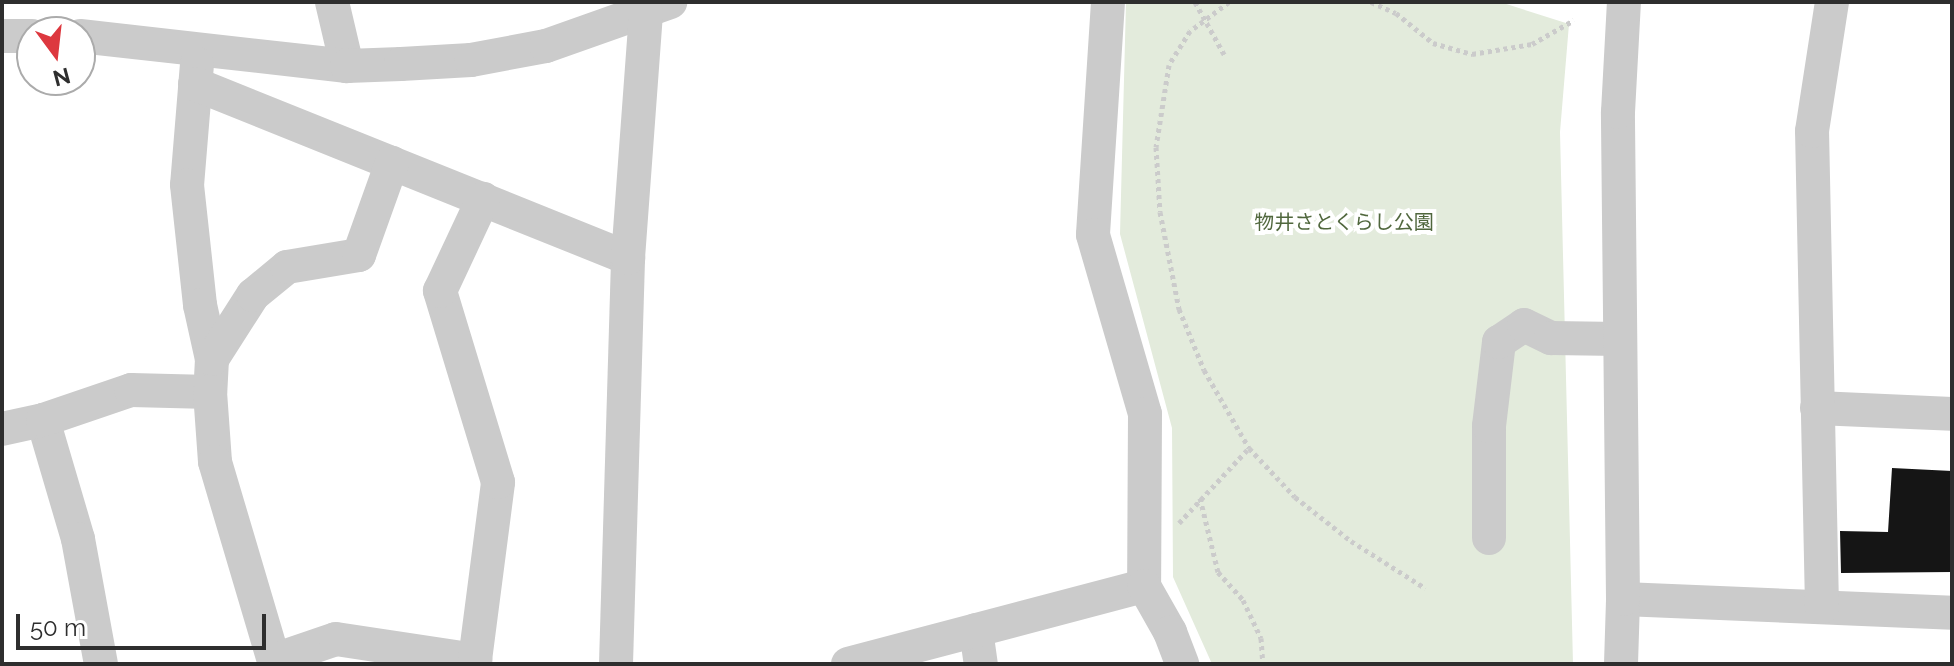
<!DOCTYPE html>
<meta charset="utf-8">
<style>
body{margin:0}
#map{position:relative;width:1954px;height:666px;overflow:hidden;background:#fff;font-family:Raleway,"Noto Sans JP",sans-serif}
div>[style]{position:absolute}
.green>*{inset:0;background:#e3ebdc}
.building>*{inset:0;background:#151515}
.path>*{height:5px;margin-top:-2.5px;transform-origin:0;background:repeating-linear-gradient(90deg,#cbcbcb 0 4px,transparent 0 8px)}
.minor>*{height:34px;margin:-17px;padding:0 17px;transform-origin:17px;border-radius:17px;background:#cbcbcb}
span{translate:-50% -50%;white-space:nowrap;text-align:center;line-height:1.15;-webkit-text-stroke:8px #fff;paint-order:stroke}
.park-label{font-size:20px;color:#50673d}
.frame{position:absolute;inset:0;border:4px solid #2e2e2e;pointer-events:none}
.north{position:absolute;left:16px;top:16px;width:80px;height:80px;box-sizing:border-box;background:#fff;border:2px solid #ababab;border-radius:50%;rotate:165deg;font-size:22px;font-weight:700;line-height:32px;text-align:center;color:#2e2e2e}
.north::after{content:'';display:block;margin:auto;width:28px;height:36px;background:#dd383f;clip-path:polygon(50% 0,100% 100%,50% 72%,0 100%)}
.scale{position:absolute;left:16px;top:614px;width:250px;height:36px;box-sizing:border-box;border:4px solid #2e2e2e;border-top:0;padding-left:10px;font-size:24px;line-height:28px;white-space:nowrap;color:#2e2e2e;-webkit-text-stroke:6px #fff;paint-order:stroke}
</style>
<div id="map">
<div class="green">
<i style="clip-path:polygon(1126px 2px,1500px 2px,1569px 24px,1560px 132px,1573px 664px,1212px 664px,1173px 577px,1172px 428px,1120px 234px)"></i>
</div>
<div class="building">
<i style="clip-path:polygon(1892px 468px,1952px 471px,1952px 572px,1841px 573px,1840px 531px,1888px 532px)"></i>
</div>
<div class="path">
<i style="left:1195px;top:2px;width:60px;rotate:60.9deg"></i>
<i style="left:1229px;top:2px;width:49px;rotate:143.4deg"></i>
<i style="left:1190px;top:31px;width:40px;rotate:122deg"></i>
<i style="left:1169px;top:65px;width:83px;rotate:99deg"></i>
<i style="left:1156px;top:147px;width:65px;rotate:86.5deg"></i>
<i style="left:1160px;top:212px;width:99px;rotate:78.9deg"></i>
<i style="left:1179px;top:309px;width:66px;rotate:67.7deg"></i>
<i style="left:1204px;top:370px;width:90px;rotate:60deg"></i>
<i style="left:1249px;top:448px;width:67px;rotate:46.8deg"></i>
<i style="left:1295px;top:497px;width:71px;rotate:38.2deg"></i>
<i style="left:1351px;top:541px;width:88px;rotate:32.4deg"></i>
<i style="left:1371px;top:2px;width:27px;rotate:24deg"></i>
<i style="left:1396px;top:13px;width:48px;rotate:39deg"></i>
<i style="left:1433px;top:43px;width:41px;rotate:15.8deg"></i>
<i style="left:1472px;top:54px;width:61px;rotate:-9.5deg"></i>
<i style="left:1532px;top:44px;width:48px;rotate:-29.7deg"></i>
<i style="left:1200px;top:498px;width:76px;rotate:76.3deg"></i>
<i style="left:1218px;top:572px;width:38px;rotate:48deg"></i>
<i style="left:1243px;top:600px;width:42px;rotate:64.7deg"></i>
<i style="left:1261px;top:638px;width:26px;rotate:86deg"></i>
<i style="left:1179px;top:523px;width:103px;rotate:-47deg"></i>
</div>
<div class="minor">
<i style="left:332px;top:2px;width:66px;rotate:76.8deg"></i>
<i style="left:1108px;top:2px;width:233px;rotate:93.7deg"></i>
<i style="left:1093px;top:235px;width:186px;rotate:73.8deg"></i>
<i style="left:1145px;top:414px;width:172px;rotate:90.3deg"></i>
<i style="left:2px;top:36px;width:30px"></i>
<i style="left:80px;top:36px;width:269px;rotate:6.4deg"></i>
<i style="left:347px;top:66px;width:54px;rotate:-2.1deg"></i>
<i style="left:401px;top:64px;width:70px;rotate:-3.3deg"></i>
<i style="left:471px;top:60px;width:76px;rotate:-10.6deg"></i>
<i style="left:546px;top:46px;width:132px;rotate:-19.5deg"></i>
<i style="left:197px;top:64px;width:121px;rotate:94.7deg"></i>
<i style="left:187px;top:185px;width:121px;rotate:83.8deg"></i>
<i style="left:200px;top:305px;width:55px;rotate:77.5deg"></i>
<i style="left:212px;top:359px;width:33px;rotate:93deg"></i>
<i style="left:195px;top:84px;width:467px;rotate:21.9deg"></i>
<i style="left:212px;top:359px;width:76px;rotate:-57.4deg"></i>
<i style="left:253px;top:295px;width:44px;rotate:-39.5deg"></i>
<i style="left:287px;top:267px;width:73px;rotate:-9.5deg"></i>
<i style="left:359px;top:255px;width:98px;rotate:-70.3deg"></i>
<i style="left:1817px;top:408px;width:135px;rotate:2.5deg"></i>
<i style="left:43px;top:420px;width:124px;rotate:73.6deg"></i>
<i style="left:78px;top:539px;width:127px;rotate:79.6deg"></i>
<i style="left:2px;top:429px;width:42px;rotate:-12.4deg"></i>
<i style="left:43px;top:420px;width:93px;rotate:-18.8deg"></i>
<i style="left:131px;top:390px;width:79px;rotate:1.5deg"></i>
<i style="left:210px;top:392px;width:70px;rotate:85.9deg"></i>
<i style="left:215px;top:462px;width:211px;rotate:73.5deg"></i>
<i style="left:1489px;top:538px;width:112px;rotate:-90deg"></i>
<i style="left:1489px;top:426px;width:85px;rotate:-83.2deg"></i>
<i style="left:1499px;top:342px;width:30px;rotate:-34deg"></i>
<i style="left:1524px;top:325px;width:30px;rotate:26deg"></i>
<i style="left:1551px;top:338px;width:69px;rotate:0.8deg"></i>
<i style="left:1623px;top:599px;width:329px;rotate:2.4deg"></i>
<i style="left:1822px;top:607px;width:476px;rotate:-91.2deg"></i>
<i style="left:1812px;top:131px;width:131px;rotate:-81.2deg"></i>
<i style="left:976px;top:630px;width:34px;rotate:82deg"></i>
<i style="left:274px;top:660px;width:65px;rotate:-18.7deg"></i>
<i style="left:336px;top:639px;width:141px;rotate:8.6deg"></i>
<i style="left:475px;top:660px;width:179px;rotate:-82.6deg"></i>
<i style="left:498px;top:482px;width:200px;rotate:-106.9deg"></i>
<i style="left:440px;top:291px;width:102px;rotate:-64.9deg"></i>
<i style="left:616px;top:664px;width:406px;rotate:-88.3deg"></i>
<i style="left:628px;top:258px;width:247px;rotate:-85.8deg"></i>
<i style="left:848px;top:664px;width:306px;rotate:-14.8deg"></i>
<i style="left:1144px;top:586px;width:53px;rotate:60.5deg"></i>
<i style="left:1170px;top:632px;width:34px;rotate:69deg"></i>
<i style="left:1621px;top:664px;width:65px;rotate:-88.2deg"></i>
<i style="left:1623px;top:599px;width:487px;rotate:-90.6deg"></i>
<i style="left:1618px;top:112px;width:110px;rotate:-86.9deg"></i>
</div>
<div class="park-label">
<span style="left:1344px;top:222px">物井さとくらし公園</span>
</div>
<div class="frame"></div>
<div class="north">N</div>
<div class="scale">50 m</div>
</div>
